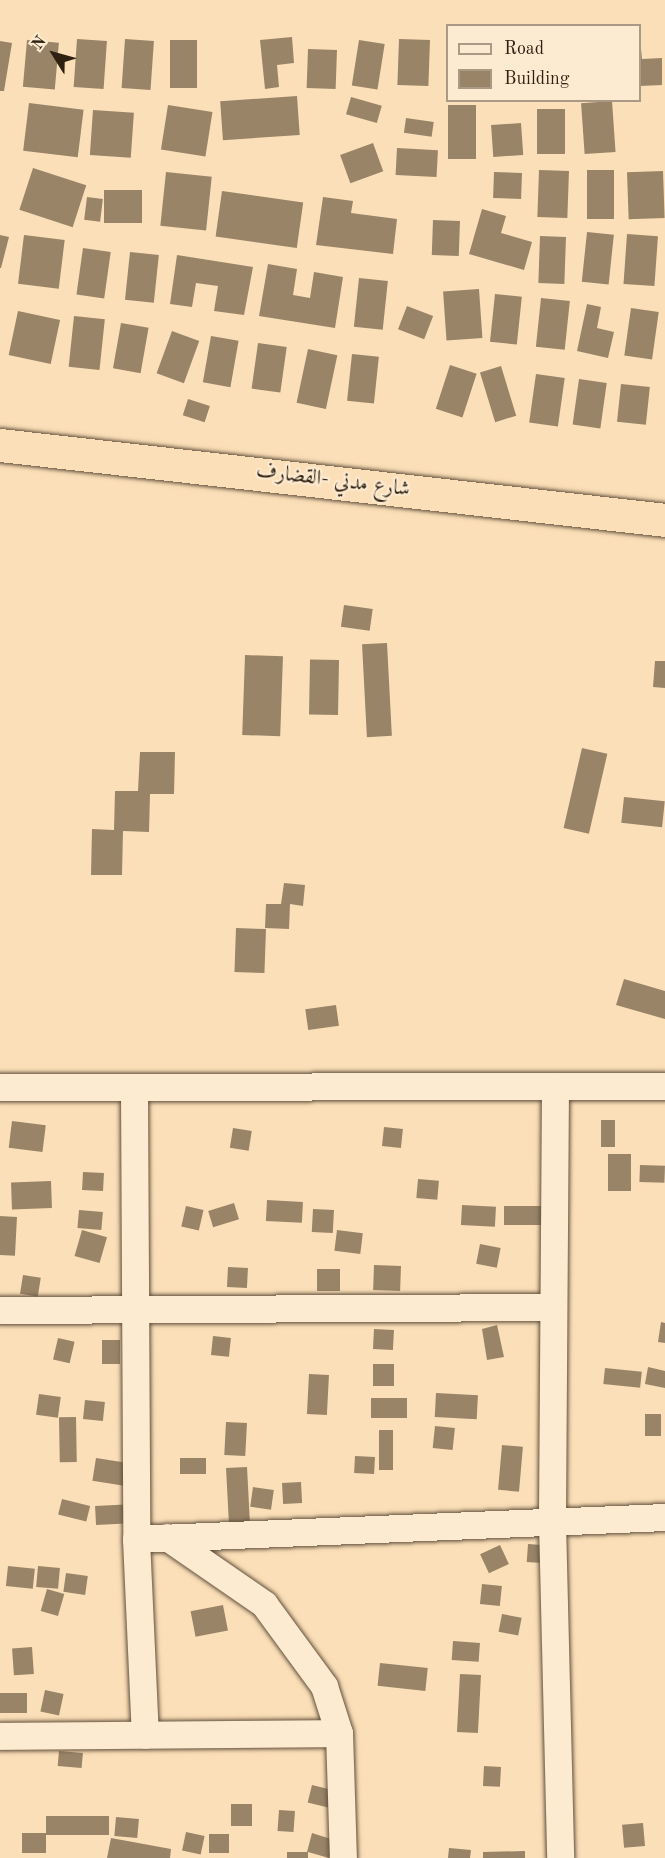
<!DOCTYPE html>
<meta charset="utf-8">
<style>
body{margin:0}
#map{position:relative;width:665px;height:1858px;overflow:hidden;background:#fbdfb8;font-family:"Old Standard TT",Amiri,serif}
div>[style]{position:absolute}
.building>*{inset:0;background:#998468;transform-origin:0 0}
.roads{filter:drop-shadow(0 0 2px #62503c) drop-shadow(0 0 2px #62503c)}
.minor>*{height:27px;margin:-13.5px;padding:0 13.5px;transform-origin:13.5px;border-radius:13.5px;background:#fcead1}
.highway>*{height:33px;margin:-16.5px;padding:0 16.5px;transform-origin:16.5px;border-radius:16.5px;background:#fbdfb8}
span{translate:-50% -50%;white-space:nowrap;text-align:center;line-height:1.15;-webkit-text-stroke:4.5px #fcead1;paint-order:stroke}
.street-label{font-size:21px;color:#2f2112}
.legend{position:absolute;left:446px;top:24px;width:195px;height:78px;box-sizing:border-box;background:#fcead1;border:2px solid #aa9a85;margin:0;padding:8px 10px;list-style:none;font-size:18px;color:#2f2112}
.legend li{display:flex;align-items:center;gap:12px;height:30px}
.legend b{width:30px;border:2px solid #aa9a85}
.north{position:absolute;left:24px;top:24px;width:60px;height:60px;-webkit-text-stroke:4px #fcead1;paint-order:stroke;rotate:307deg;font-size:16px;font-weight:700;line-height:24px;text-align:center;color:#2f2112}
.north::after{content:'';display:block;margin:auto;width:21px;height:27px;background:#2f2112;clip-path:polygon(50% 0,100% 100%,50% 72%,0 100%)}
</style>
<div id="map">
<div class="building">
<i style="clip-path:polygon(292px 37px,294px 63px,277px 65px,279px 87px,265px 89px,260px 40px)"></i>
<i style="clip-path:polygon(640px 37px,642px 59px,662px 58px,662px 85px,640px 86px)"></i>
<i style="left:77px;top:39px;width:30px;height:48px;rotate:4deg"></i>
<i style="left:125px;top:39px;width:29px;height:49px;rotate:4deg"></i>
<i style="left:399px;top:39px;width:31px;height:46px;rotate:2deg"></i>
<i style="left:27px;top:40px;width:32px;height:47px;rotate:5deg"></i>
<i style="left:170px;top:40px;width:27px;height:48px"></i>
<i style="left:359px;top:40px;width:26px;height:46px;rotate:9deg"></i>
<i style="clip-path:polygon(0 41px,12px 43px,4px 91px,0 91px)"></i>
<i style="left:308px;top:49px;width:29px;height:39px;rotate:2deg"></i>
<i style="left:297px;top:96px;width:39px;height:77px;rotate:86deg"></i>
<i style="left:351px;top:97px;width:32px;height:18px;rotate:16deg"></i>
<i style="left:612px;top:101px;width:51px;height:31px;rotate:86deg"></i>
<i style="left:29px;top:103px;width:55px;height:48px;rotate:7deg"></i>
<i style="left:168px;top:105px;width:45px;height:45px;rotate:9deg"></i>
<i style="left:448px;top:105px;width:28px;height:54px"></i>
<i style="left:565px;top:109px;width:45px;height:28px;rotate:90deg"></i>
<i style="left:93px;top:110px;width:41px;height:45px;rotate:4deg"></i>
<i style="left:406px;top:118px;width:28px;height:15px;rotate:8deg"></i>
<i style="left:521px;top:123px;width:32px;height:30px;rotate:86deg"></i>
<i style="left:373px;top:143px;width:30px;height:35px;rotate:70deg"></i>
<i style="left:397px;top:148px;width:41px;height:27px;rotate:3deg"></i>
<i style="left:33px;top:168px;width:56px;height:44px;rotate:18deg"></i>
<i style="left:539px;top:170px;width:30px;height:47px;rotate:2deg"></i>
<i style="left:587px;top:170px;width:27px;height:49px"></i>
<i style="left:663px;top:171px;width:47px;height:36px;rotate:88deg"></i>
<i style="left:166px;top:172px;width:46px;height:54px;rotate:6deg"></i>
<i style="left:494px;top:172px;width:28px;height:26px;rotate:2deg"></i>
<i style="left:104px;top:190px;width:38px;height:33px"></i>
<i style="left:222px;top:191px;width:82px;height:46px;rotate:8deg"></i>
<i style="left:87px;top:197px;width:16px;height:23px;rotate:7deg"></i>
<i style="clip-path:polygon(323px 197px,353px 201px,351px 213px,397px 219px,393px 254px,316px 245px)"></i>
<i style="clip-path:polygon(482px 209px,506px 216px,501px 233px,532px 242px,524px 270px,469px 254px)"></i>
<i style="left:433px;top:220px;width:27px;height:35px;rotate:2deg"></i>
<i style="left:587px;top:232px;width:27px;height:50px;rotate:6deg"></i>
<i style="left:627px;top:234px;width:31px;height:50px;rotate:4deg"></i>
<i style="clip-path:polygon(0 235px,9px 237px,1px 268px,0 268px)"></i>
<i style="left:24px;top:235px;width:41px;height:49px;rotate:7deg"></i>
<i style="left:540px;top:236px;width:26px;height:47px;rotate:2deg"></i>
<i style="left:83px;top:248px;width:28px;height:47px;rotate:8deg"></i>
<i style="left:130px;top:252px;width:29px;height:48px;rotate:6deg"></i>
<i style="clip-path:polygon(177px 255px,253px 267px,244px 315px,214px 311px,218px 286px,196px 283px,192px 307px,170px 304px)"></i>
<i style="clip-path:polygon(268px 264px,297px 269px,293px 295px,310px 298px,314px 272px,343px 277px,335px 328px,259px 316px)"></i>
<i style="left:359px;top:278px;width:29px;height:49px;rotate:6deg"></i>
<i style="left:479px;top:289px;width:49px;height:36px;rotate:86deg"></i>
<i style="left:495px;top:294px;width:27px;height:48px;rotate:6deg"></i>
<i style="left:541px;top:298px;width:29px;height:49px;rotate:6deg"></i>
<i style="clip-path:polygon(587px 304px,601px 307px,597px 328px,614px 332px,608px 358px,577px 351px)"></i>
<i style="left:407px;top:306px;width:28px;height:25px;rotate:21deg"></i>
<i style="left:631px;top:308px;width:28px;height:48px;rotate:8deg"></i>
<i style="left:18px;top:311px;width:43px;height:45px;rotate:12deg"></i>
<i style="left:74px;top:316px;width:31px;height:51px;rotate:6deg"></i>
<i style="left:121px;top:323px;width:28px;height:46px;rotate:10deg"></i>
<i style="left:172px;top:331px;width:29px;height:45px;rotate:20deg"></i>
<i style="left:211px;top:336px;width:28px;height:47px;rotate:10deg"></i>
<i style="left:258px;top:343px;width:29px;height:46px;rotate:8deg"></i>
<i style="left:308px;top:349px;width:30px;height:55px;rotate:12deg"></i>
<i style="left:352px;top:354px;width:27px;height:47px;rotate:6deg"></i>
<i style="left:450px;top:365px;width:28px;height:46px;rotate:18deg"></i>
<i style="left:501px;top:366px;width:52px;height:22px;rotate:73deg"></i>
<i style="left:536px;top:374px;width:29px;height:49px;rotate:8deg"></i>
<i style="left:579px;top:379px;width:28px;height:46px;rotate:8deg"></i>
<i style="left:621px;top:384px;width:29px;height:38px;rotate:6deg"></i>
<i style="left:188px;top:399px;width:23px;height:17px;rotate:18deg"></i>
<i style="left:344px;top:605px;width:29px;height:22px;rotate:8deg"></i>
<i style="left:387px;top:643px;width:93px;height:25px;rotate:87deg"></i>
<i style="left:245px;top:655px;width:38px;height:80px;rotate:2deg"></i>
<i style="left:339px;top:660px;width:55px;height:29px;rotate:91deg"></i>
<i style="clip-path:polygon(655px 661px,665px 661px,665px 688px,653px 687px)"></i>
<i style="left:582px;top:748px;width:26px;height:82px;rotate:13deg"></i>
<i style="clip-path:polygon(140px 752px,175px 752px,174px 794px,150px 794px,149px 832px,123px 831px,122px 875px,91px 875px,92px 829px,114px 830px,115px 791px,138px 791px)"></i>
<i style="left:624px;top:797px;width:41px;height:26px;rotate:6deg"></i>
<i style="clip-path:polygon(284px 883px,305px 885px,303px 906px,290px 904px,289px 929px,265px 928px,266px 904px,281px 904px)"></i>
<i style="left:236px;top:928px;width:30px;height:44px;rotate:2deg"></i>
<i style="clip-path:polygon(624px 979px,665px 991px,665px 1019px,616px 1005px)"></i>
<i style="left:336px;top:1005px;width:21px;height:31px;rotate:82deg"></i>
<i style="left:601px;top:1120px;width:14px;height:27px"></i>
<i style="left:12px;top:1121px;width:34px;height:27px;rotate:7deg"></i>
<i style="left:384px;top:1127px;width:19px;height:19px;rotate:6deg"></i>
<i style="left:233px;top:1128px;width:19px;height:20px;rotate:9deg"></i>
<i style="left:608px;top:1154px;width:23px;height:37px"></i>
<i style="left:640px;top:1165px;width:25px;height:17px;rotate:2deg"></i>
<i style="left:83px;top:1172px;width:21px;height:18px;rotate:3deg"></i>
<i style="left:418px;top:1179px;width:21px;height:19px;rotate:5deg"></i>
<i style="left:51px;top:1181px;width:27px;height:40px;rotate:88deg"></i>
<i style="left:267px;top:1200px;width:36px;height:21px;rotate:3deg"></i>
<i style="left:234px;top:1203px;width:17px;height:27px;rotate:73deg"></i>
<i style="left:462px;top:1205px;width:34px;height:20px;rotate:3deg"></i>
<i style="left:186px;top:1206px;width:18px;height:21px;rotate:13deg"></i>
<i style="left:504px;top:1206px;width:40px;height:19px"></i>
<i style="left:313px;top:1209px;width:21px;height:23px;rotate:3deg"></i>
<i style="left:79px;top:1210px;width:24px;height:18px;rotate:5deg"></i>
<i style="left:0;top:1216px;width:17px;height:39px;rotate:3deg"></i>
<i style="left:82px;top:1230px;width:26px;height:27px;rotate:16deg"></i>
<i style="left:337px;top:1230px;width:26px;height:21px;rotate:7deg"></i>
<i style="left:480px;top:1244px;width:21px;height:20px;rotate:11deg"></i>
<i style="left:374px;top:1265px;width:27px;height:25px;rotate:2deg"></i>
<i style="left:228px;top:1267px;width:20px;height:20px;rotate:3deg"></i>
<i style="left:340px;top:1269px;width:22px;height:23px;rotate:90deg"></i>
<i style="left:23px;top:1275px;width:18px;height:19px;rotate:9deg"></i>
<i style="clip-path:polygon(661px 1322px,665px 1323px,665px 1343px,658px 1342px)"></i>
<i style="clip-path:polygon(497px 1325px,504px 1357px,487px 1360px,482px 1329px)"></i>
<i style="left:374px;top:1329px;width:20px;height:20px;rotate:3deg"></i>
<i style="left:213px;top:1336px;width:18px;height:19px;rotate:6deg"></i>
<i style="left:58px;top:1338px;width:17px;height:22px;rotate:13deg"></i>
<i style="left:102px;top:1340px;width:18px;height:24px"></i>
<i style="left:373px;top:1364px;width:21px;height:22px"></i>
<i style="clip-path:polygon(648px 1367px,665px 1371px,665px 1388px,645px 1384px)"></i>
<i style="left:605px;top:1368px;width:37px;height:16px;rotate:6deg"></i>
<i style="left:309px;top:1374px;width:20px;height:40px;rotate:3deg"></i>
<i style="left:436px;top:1393px;width:42px;height:24px;rotate:3deg"></i>
<i style="left:39px;top:1394px;width:22px;height:21px;rotate:8deg"></i>
<i style="left:407px;top:1398px;width:20px;height:36px;rotate:90deg"></i>
<i style="left:85px;top:1400px;width:20px;height:19px;rotate:6deg"></i>
<i style="left:645px;top:1414px;width:16px;height:22px"></i>
<i style="left:76px;top:1417px;width:45px;height:17px;rotate:89deg"></i>
<i style="left:226px;top:1422px;width:21px;height:33px;rotate:3deg"></i>
<i style="left:435px;top:1426px;width:20px;height:22px;rotate:6deg"></i>
<i style="left:379px;top:1430px;width:14px;height:40px"></i>
<i style="left:502px;top:1445px;width:21px;height:45px;rotate:5deg"></i>
<i style="left:355px;top:1456px;width:20px;height:17px;rotate:3deg"></i>
<i style="left:96px;top:1458px;width:37px;height:23px;rotate:9deg"></i>
<i style="left:206px;top:1458px;width:16px;height:26px;rotate:90deg"></i>
<i style="left:247px;top:1467px;width:56px;height:21px;rotate:87deg"></i>
<i style="left:301px;top:1482px;width:21px;height:19px;rotate:87deg"></i>
<i style="left:253px;top:1487px;width:21px;height:20px;rotate:8deg"></i>
<i style="left:62px;top:1499px;width:29px;height:16px;rotate:14deg"></i>
<i style="left:135px;top:1504px;width:19px;height:40px;rotate:87deg"></i>
<i style="left:528px;top:1544px;width:27px;height:18px;rotate:4deg"></i>
<i style="left:500px;top:1545px;width:21px;height:22px;rotate:65deg"></i>
<i style="left:8px;top:1566px;width:27px;height:20px;rotate:6deg"></i>
<i style="left:38px;top:1566px;width:22px;height:21px;rotate:5deg"></i>
<i style="left:66px;top:1573px;width:22px;height:19px;rotate:8deg"></i>
<i style="left:482px;top:1584px;width:20px;height:20px;rotate:6deg"></i>
<i style="left:47px;top:1589px;width:18px;height:23px;rotate:16deg"></i>
<i style="left:223px;top:1605px;width:26px;height:33px;rotate:79deg"></i>
<i style="left:502px;top:1614px;width:20px;height:18px;rotate:11deg"></i>
<i style="left:453px;top:1641px;width:27px;height:19px;rotate:4deg"></i>
<i style="left:32px;top:1647px;width:27px;height:20px;rotate:86deg"></i>
<i style="left:380px;top:1663px;width:48px;height:23px;rotate:6deg"></i>
<i style="left:460px;top:1674px;width:21px;height:58px;rotate:3deg"></i>
<i style="left:45px;top:1690px;width:19px;height:22px;rotate:12deg"></i>
<i style="left:0;top:1693px;width:27px;height:20px"></i>
<i style="left:59px;top:1751px;width:24px;height:15px;rotate:5deg"></i>
<i style="left:484px;top:1766px;width:17px;height:20px;rotate:3deg"></i>
<i style="left:312px;top:1785px;width:21px;height:18px;rotate:14deg"></i>
<i style="left:252px;top:1804px;width:22px;height:21px;rotate:90deg"></i>
<i style="left:279px;top:1810px;width:16px;height:21px;rotate:4deg"></i>
<i style="left:109px;top:1816px;width:19px;height:63px;rotate:90deg"></i>
<i style="left:116px;top:1817px;width:23px;height:19px;rotate:5deg"></i>
<i style="left:643px;top:1823px;width:23px;height:21px;rotate:85deg"></i>
<i style="left:186px;top:1832px;width:19px;height:19px;rotate:12deg"></i>
<i style="left:46px;top:1833px;width:20px;height:24px;rotate:90deg"></i>
<i style="clip-path:polygon(312px 1833px,334px 1840px,329px 1858px,308px 1852px,308px 1858px,287px 1858px,287px 1852px,307px 1852px)"></i>
<i style="left:209px;top:1834px;width:20px;height:19px"></i>
<i style="clip-path:polygon(111px 1838px,171px 1849px,170px 1858px,107px 1858px)"></i>
<i style="clip-path:polygon(449px 1848px,471px 1850px,470px 1858px,448px 1858px)"></i>
<i style="clip-path:polygon(525px 1851px,525px 1858px,483px 1858px,483px 1852px)"></i>
</div>
<div class="roads">
<div class="minor">
<i style="left:0;top:1087px;width:665px;rotate:-0.09deg"></i>
<i style="left:555px;top:1087px;width:435px;rotate:90.4deg"></i>
<i style="left:552px;top:1522px;width:336px;rotate:88.6deg"></i>
<i style="left:134px;top:1090px;width:449px;rotate:89.7deg"></i>
<i style="left:136px;top:1539px;width:196px;rotate:87.4deg"></i>
<i style="left:0;top:1310px;width:553px;rotate:-0.31deg"></i>
<i style="left:167px;top:1537px;width:118px;rotate:34.6deg"></i>
<i style="left:264px;top:1604px;width:102px;rotate:53.8deg"></i>
<i style="left:324px;top:1686px;width:49px;rotate:72.3deg"></i>
<i style="left:339px;top:1733px;width:125px;rotate:88.2deg"></i>
<i style="left:136px;top:1539px;width:529px;rotate:-2.38deg"></i>
<i style="left:0;top:1736px;width:339px;rotate:-0.5deg"></i>
</div>
<div class="highway">
<i style="left:0;top:445px;width:669px;rotate:6.43deg"></i>
</div>
</div>
<div class="street-label">
<span style="left:333px;top:481px;rotate:7deg">شارع مدني -القضارف</span>
</div>
<ul class="legend">
<li><b style="height:8px;background:#fcead1"></b>Road</li>
<li><b style="height:16px;background:#998468"></b>Building</li>
</ul>
<div class="north">N</div>
</div>
